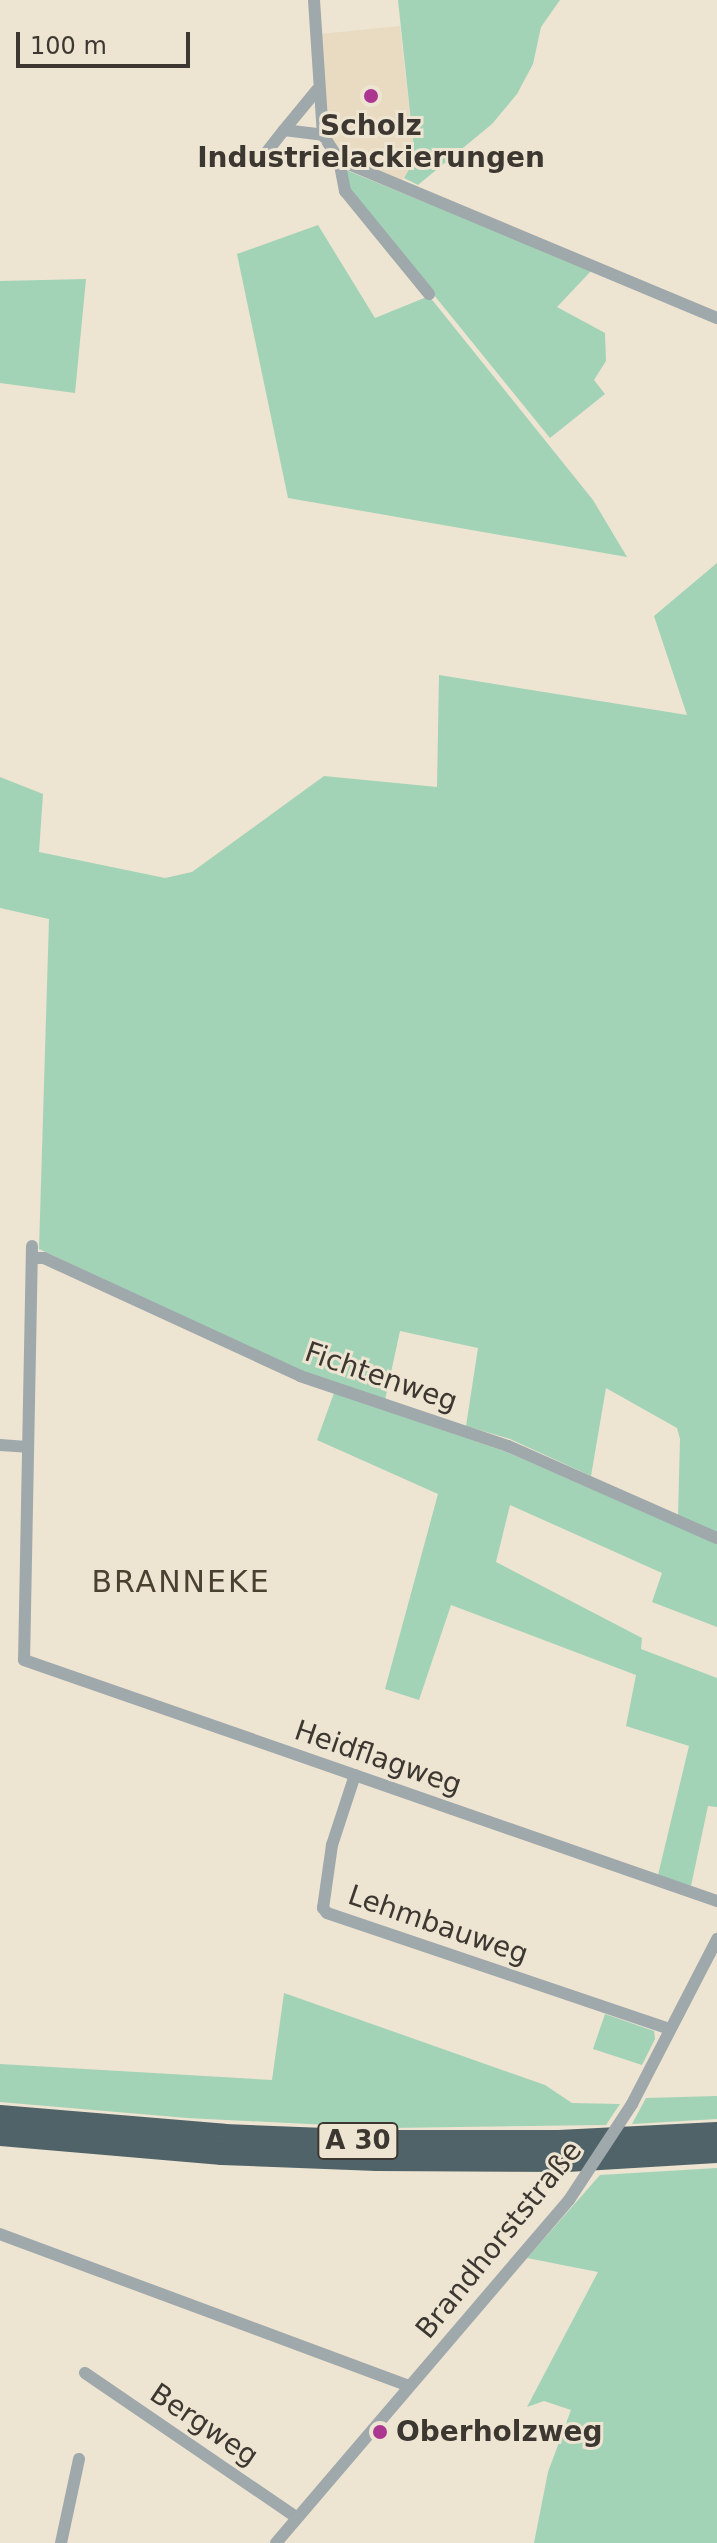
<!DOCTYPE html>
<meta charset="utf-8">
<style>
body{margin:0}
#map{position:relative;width:717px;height:2543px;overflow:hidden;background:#eee4d2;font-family:"DejaVu Sans",sans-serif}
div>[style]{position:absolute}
.built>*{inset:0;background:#e9dbc2}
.green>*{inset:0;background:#a2d3b7}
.street>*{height:12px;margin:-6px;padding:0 6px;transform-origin:6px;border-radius:6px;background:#9fa8ab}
.highway>*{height:22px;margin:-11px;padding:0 11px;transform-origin:11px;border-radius:11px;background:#4f6369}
.street-bridge>*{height:12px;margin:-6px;padding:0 6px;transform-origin:6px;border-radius:6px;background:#9fa8ab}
.dots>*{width:22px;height:22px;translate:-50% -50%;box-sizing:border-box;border:4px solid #eee4d2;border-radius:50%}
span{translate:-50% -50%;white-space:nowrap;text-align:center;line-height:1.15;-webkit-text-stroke:6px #eee4d2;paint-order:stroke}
.shield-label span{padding:2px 6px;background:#eee4d2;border:2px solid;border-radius:6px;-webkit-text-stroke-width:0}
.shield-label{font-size:26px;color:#3c3831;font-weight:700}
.poi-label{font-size:28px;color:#3c3831;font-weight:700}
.left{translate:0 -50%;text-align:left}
.street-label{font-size:28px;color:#3c3831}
.neighbourhood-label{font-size:30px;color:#494132;letter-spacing:2px}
.scale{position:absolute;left:16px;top:32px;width:174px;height:36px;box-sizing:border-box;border:4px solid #3c3831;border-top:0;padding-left:10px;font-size:24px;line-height:28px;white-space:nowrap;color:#3c3831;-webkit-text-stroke:6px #eee4d2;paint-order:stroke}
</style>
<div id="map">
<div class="built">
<i style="clip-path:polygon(400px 26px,415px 159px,401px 182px,343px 158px,326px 128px,320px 34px)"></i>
</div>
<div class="green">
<i style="clip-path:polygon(398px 0,560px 0,541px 27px,533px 64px,517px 94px,492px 124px,418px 185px,404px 178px,415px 159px)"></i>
<i style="clip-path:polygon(346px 170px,592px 270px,557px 307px,605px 333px,606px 361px,594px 380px,605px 394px,550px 438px,352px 194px,344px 178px)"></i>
<i style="clip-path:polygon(318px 225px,375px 318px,429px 296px,593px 500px,627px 557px,288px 498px,237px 254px)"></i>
<i style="clip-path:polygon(86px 279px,75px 393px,0 383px,0 281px)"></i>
<i style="clip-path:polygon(717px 563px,717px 1533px,678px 1516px,680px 1439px,677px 1428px,606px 1388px,591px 1476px,510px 1439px,466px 1426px,478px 1348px,400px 1331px,385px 1400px,300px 1372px,39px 1249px,49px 919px,0 908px,0 777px,43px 794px,39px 852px,165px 878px,192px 872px,324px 776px,437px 787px,439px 675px,687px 715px,654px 616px)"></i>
<i style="clip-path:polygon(334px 1393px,507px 1452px,717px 1544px,717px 1627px,652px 1602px,662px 1573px,510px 1505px,496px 1562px,642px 1638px,641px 1649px,717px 1678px,717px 1807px,708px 1806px,691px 1886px,658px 1875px,689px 1746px,626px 1726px,636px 1675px,451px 1605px,419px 1700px,385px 1689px,438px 1494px,317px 1440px)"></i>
<i style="clip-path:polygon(284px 1993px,545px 2085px,572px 2103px,620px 2104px,606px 2125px,389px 2128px,187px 2118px,0 2102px,0 2064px,272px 2080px)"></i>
<i style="clip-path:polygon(605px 2014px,654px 2031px,655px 2039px,642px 2065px,593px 2049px)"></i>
<i style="clip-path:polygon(717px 2096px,717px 2119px,632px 2124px,646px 2098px)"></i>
<i style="clip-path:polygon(717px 2168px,717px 2543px,534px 2543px,548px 2472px,571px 2410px,544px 2401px,527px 2407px,598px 2272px,527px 2258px,600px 2175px)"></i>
</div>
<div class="street">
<i style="left:314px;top:0;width:135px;rotate:86.2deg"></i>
<i style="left:323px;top:135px;width:30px;rotate:57deg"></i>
<i style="left:339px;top:160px;width:410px;rotate:22.7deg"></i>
<i style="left:284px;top:130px;width:52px;rotate:-50.5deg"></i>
<i style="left:339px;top:160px;width:32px;rotate:79deg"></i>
<i style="left:345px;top:191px;width:133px;rotate:50.8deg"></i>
<i style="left:258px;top:163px;width:42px;rotate:-51.8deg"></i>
<i style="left:284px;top:130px;width:39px;rotate:7deg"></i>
<i style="left:32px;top:1246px;width:414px;rotate:91.1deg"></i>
<i style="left:24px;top:1660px;width:734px;rotate:19.18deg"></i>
<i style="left:32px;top:1258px;width:12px"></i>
<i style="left:44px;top:1258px;width:282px;rotate:24.7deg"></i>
<i style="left:300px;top:1376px;width:219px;rotate:18.6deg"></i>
<i style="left:508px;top:1446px;width:228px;rotate:23.8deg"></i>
<i style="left:0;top:1445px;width:27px;rotate:4deg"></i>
<i style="left:355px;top:1775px;width:74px;rotate:108.2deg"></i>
<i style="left:332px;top:1845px;width:64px;rotate:98.1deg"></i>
<i style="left:323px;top:1908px;width:6px;rotate:51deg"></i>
<i style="left:327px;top:1913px;width:362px;rotate:18.7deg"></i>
<i style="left:632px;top:2104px;width:186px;rotate:-62.7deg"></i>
<i style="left:0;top:2234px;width:436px;rotate:20.4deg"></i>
<i style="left:85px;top:2373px;width:255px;rotate:34.3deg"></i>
<i style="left:61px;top:2543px;width:86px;rotate:-77.9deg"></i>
<i style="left:276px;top:2543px;width:451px;rotate:-49.5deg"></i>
</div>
<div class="highway">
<i style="left:0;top:2116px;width:225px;rotate:4.8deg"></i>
<i style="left:224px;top:2135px;width:153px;rotate:2.2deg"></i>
<i style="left:377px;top:2141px;width:182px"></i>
<i style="left:559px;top:2141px;width:158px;rotate:-2.9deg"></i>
<i style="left:0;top:2135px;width:223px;rotate:4.9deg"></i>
<i style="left:222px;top:2154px;width:155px;rotate:2.2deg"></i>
<i style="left:377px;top:2160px;width:190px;rotate:0.3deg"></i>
<i style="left:567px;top:2161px;width:150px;rotate:-3.4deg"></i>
</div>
<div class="street-bridge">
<i style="left:569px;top:2200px;width:115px;rotate:-56.7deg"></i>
</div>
<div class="dots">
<i style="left:371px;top:96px;background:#ab3790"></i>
<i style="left:380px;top:2432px;background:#ab3790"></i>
</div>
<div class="shield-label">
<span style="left:358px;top:2141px">A 30</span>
</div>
<div class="poi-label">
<span style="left:371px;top:142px">Scholz<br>Industrielackierungen</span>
<span class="left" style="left:396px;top:2432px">Oberholzweg</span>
</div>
<div class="street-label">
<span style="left:381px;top:1377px;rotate:19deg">Fichtenweg</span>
<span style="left:378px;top:1758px;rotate:19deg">Heidflagweg</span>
<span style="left:438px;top:1925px;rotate:19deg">Lehmbauweg</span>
<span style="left:499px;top:2240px;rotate:-51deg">Brandhorststraße</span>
<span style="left:204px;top:2425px;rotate:34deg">Bergweg</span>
</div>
<div class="neighbourhood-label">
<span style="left:181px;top:1582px">BRANNEKE</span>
</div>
<div class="scale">100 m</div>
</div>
